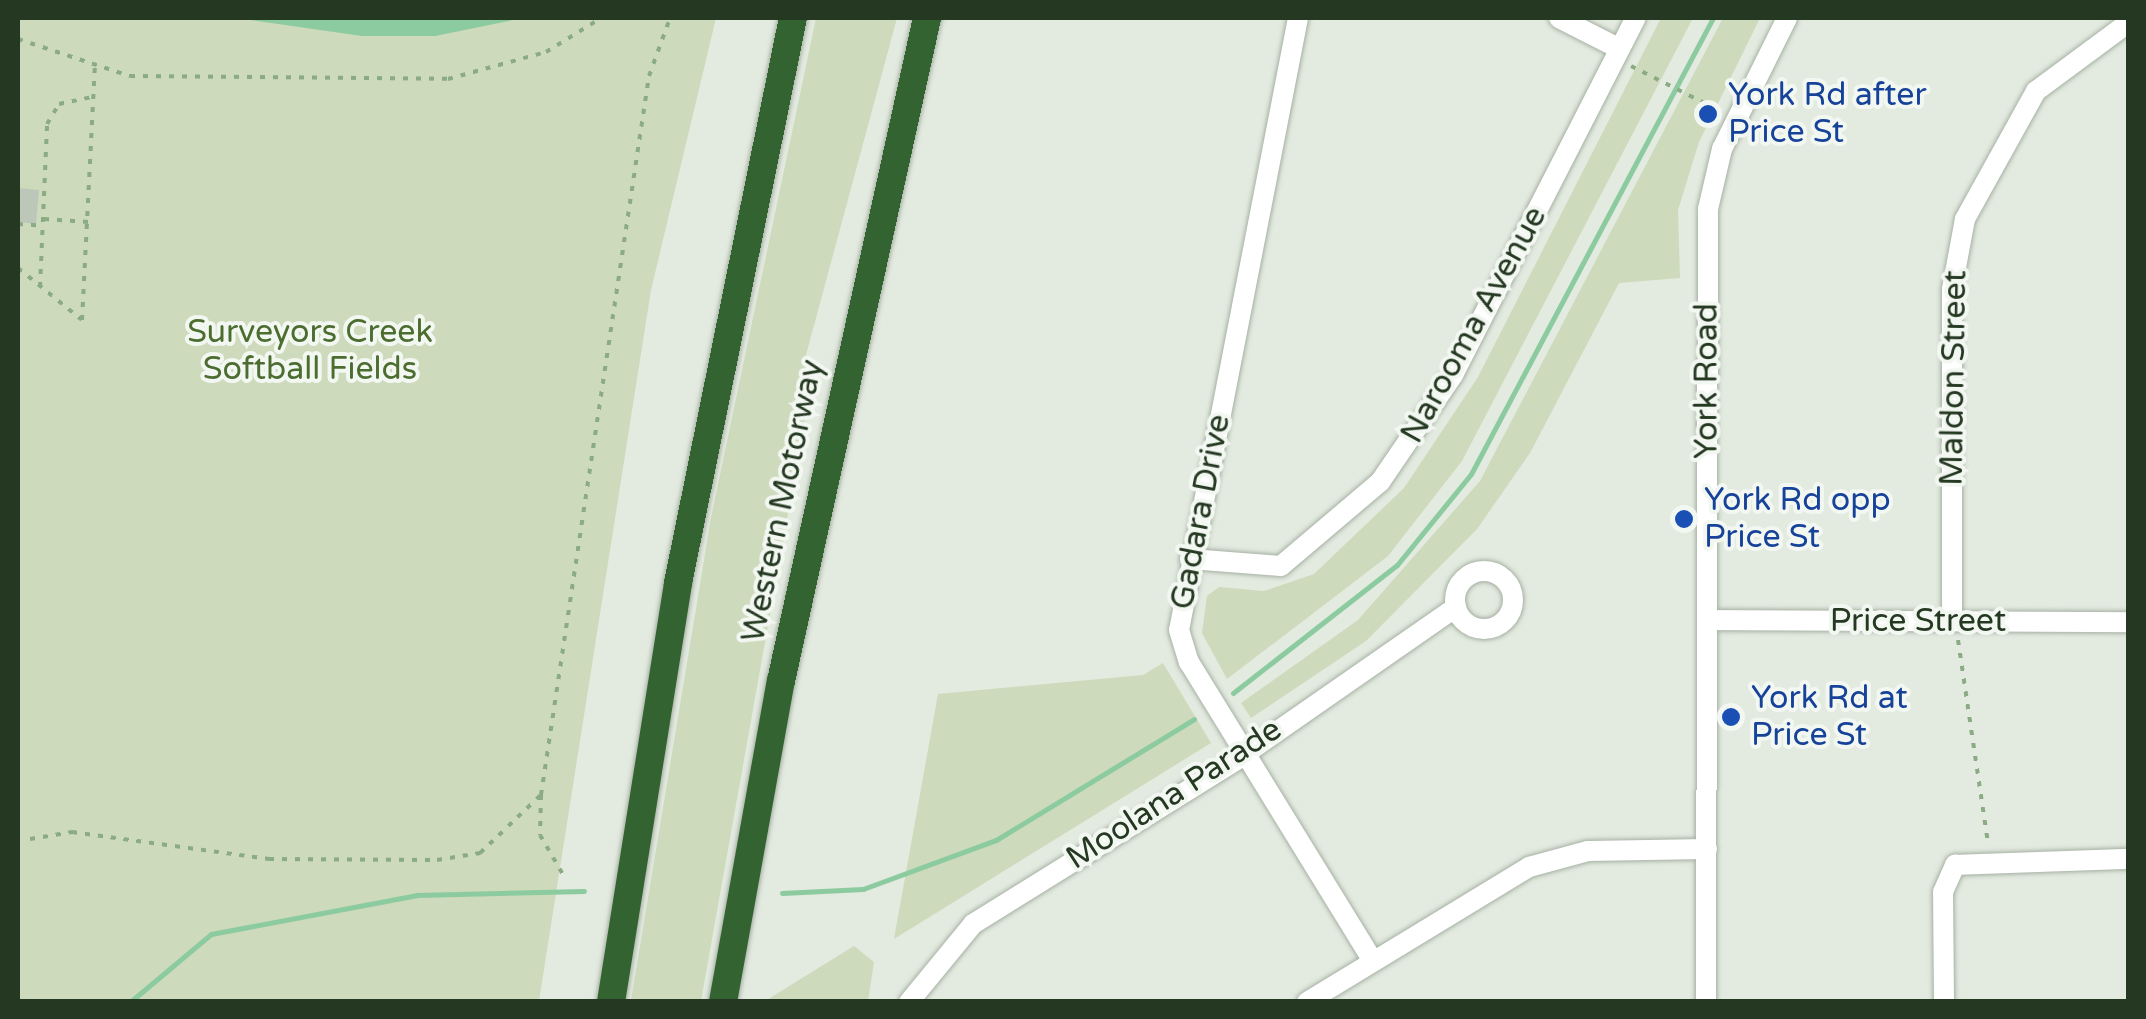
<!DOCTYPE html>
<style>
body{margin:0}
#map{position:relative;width:2146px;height:1019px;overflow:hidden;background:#e3eae0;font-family:"Varela Round",sans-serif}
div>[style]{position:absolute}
.green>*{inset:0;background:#cddabb}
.water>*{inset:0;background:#8ccb9f}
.stream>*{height:5px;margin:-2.5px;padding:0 2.5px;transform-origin:2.5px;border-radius:2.5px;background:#8ccb9f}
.building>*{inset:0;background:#bdc7b9}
.path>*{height:4px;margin-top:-2px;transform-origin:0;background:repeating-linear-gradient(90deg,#8aab83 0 5px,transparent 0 13px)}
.roads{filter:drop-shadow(0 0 2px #a6b1a3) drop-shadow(0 0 2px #a6b1a3)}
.minor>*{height:20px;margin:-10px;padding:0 10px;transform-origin:10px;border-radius:10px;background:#fff}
.minor>.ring{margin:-10px;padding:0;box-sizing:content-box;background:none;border:20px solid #fff;border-radius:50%}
.highway>*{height:28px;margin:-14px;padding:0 14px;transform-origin:14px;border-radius:14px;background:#336331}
.dots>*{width:28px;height:28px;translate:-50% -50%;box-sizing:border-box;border:5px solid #f3f7f1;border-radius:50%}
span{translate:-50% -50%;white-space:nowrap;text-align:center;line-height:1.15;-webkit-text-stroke:8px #f3f7f1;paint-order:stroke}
.transit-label{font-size:32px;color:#164399}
.left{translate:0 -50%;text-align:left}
.street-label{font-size:32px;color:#253922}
.park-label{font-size:32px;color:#4c6d30}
.frame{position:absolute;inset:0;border:20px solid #253922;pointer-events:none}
</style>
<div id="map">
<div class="green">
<i style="clip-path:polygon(18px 18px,716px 18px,651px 290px,539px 1001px,18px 1001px)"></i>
<i style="clip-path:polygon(816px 18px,897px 18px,806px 355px,812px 379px,701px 1001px,631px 1001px,711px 518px)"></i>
<i style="clip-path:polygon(1661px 18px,1693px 18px,1462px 461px,1388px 556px,1227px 679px,1202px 633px,1207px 596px,1219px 587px,1264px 591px,1314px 574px,1404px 488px,1478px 377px)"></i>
<i style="clip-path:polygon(1723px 18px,1760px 18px,1699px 142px,1678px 210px,1680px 278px,1619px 283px,1530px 453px,1477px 529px,1366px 641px,1251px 718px,1241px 703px,1358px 620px,1480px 481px)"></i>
<i style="clip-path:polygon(1163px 663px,1211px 743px,894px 939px,938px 694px,1143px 675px)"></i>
<i style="clip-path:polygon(854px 946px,874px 962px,868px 1001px,765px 1001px)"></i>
</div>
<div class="water">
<i style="clip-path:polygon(236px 18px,523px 18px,435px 36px,362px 36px)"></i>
</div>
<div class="stream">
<i style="left:1233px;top:693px;width:208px;rotate:-38deg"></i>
<i style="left:1397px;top:565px;width:117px;rotate:-50.9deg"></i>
<i style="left:1471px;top:474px;width:516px;rotate:-62.05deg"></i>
<i style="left:782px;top:893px;width:81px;rotate:-2.8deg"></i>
<i style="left:863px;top:889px;width:142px;rotate:-20.2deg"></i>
<i style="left:996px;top:840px;width:232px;rotate:-31.4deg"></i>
<i style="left:130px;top:1002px;width:106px;rotate:-40deg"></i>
<i style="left:211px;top:934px;width:210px;rotate:-10.7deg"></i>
<i style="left:417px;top:895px;width:167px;rotate:-1.4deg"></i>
</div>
<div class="building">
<i style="clip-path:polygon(18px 188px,39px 190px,36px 224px,18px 222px)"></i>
</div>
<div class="path">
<i style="left:18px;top:39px;width:118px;rotate:18.3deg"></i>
<i style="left:130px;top:76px;width:318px;rotate:0.5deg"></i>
<i style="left:448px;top:79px;width:102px;rotate:-15.4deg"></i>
<i style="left:546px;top:52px;width:65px;rotate:-31.7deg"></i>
<i style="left:1631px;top:66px;width:100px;rotate:26.8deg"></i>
<i style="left:44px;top:219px;width:45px;rotate:3.8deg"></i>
<i style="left:18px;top:224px;width:26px;rotate:4deg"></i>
<i style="left:18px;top:268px;width:82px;rotate:39.1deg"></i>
<i style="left:40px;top:287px;width:163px;rotate:-87.5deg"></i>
<i style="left:47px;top:124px;width:23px;rotate:-59deg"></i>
<i style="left:59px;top:104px;width:33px;rotate:-12deg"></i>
<i style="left:82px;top:320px;width:257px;rotate:-87.1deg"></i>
<i style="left:1958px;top:640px;width:205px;rotate:81.6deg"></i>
<i style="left:541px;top:795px;width:40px;rotate:91.4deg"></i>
<i style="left:540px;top:835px;width:50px;rotate:59.8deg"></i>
<i style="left:30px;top:839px;width:43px;rotate:-9.5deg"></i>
<i style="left:72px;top:832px;width:199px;rotate:7.8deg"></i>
<i style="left:269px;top:859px;width:168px;rotate:0.3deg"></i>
<i style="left:437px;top:860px;width:44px;rotate:-9.2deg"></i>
<i style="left:480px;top:853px;width:84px;rotate:-43.6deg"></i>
<i style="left:541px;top:795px;width:727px;rotate:-81.46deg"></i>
<i style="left:649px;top:76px;width:62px;rotate:-70.1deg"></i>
</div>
<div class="roads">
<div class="minor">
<i style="left:1298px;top:18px;width:623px;rotate:101deg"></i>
<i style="left:1179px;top:630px;width:34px;rotate:73deg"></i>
<i style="left:1189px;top:662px;width:351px;rotate:58.4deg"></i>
<i style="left:1559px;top:18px;width:68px;rotate:26.9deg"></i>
<i style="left:1190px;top:559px;width:91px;rotate:4.4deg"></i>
<i style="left:1281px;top:566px;width:130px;rotate:-40.3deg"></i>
<i style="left:1380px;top:482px;width:130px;rotate:-55.7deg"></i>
<i style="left:1453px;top:375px;width:401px;rotate:-62.9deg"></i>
<i class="ring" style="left:1455px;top:571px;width:38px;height:38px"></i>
<i style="left:1707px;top:620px;width:421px;rotate:0.3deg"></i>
<i style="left:1952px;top:621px;width:332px;rotate:-90deg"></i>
<i style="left:1952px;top:289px;width:71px;rotate:-79.5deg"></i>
<i style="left:1965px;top:219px;width:146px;rotate:-61deg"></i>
<i style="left:2036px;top:91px;width:114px;rotate:-36.5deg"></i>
<i style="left:909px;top:1002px;width:101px;rotate:-50.6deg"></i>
<i style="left:973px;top:924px;width:310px;rotate:-31.9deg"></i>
<i style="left:1236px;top:760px;width:268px;rotate:-34.8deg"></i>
<i style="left:1307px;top:1002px;width:260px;rotate:-31.3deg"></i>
<i style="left:1529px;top:867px;width:61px;rotate:-15.2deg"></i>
<i style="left:1588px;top:851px;width:119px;rotate:-1deg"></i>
<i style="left:1706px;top:1002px;width:793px;rotate:-89.86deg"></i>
<i style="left:1708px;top:209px;width:62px;rotate:-76.9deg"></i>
<i style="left:1722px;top:149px;width:146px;rotate:-63.6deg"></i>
<i style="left:1944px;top:1002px;width:110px;rotate:-90.5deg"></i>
<i style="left:1943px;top:892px;width:30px;rotate:-66deg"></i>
<i style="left:1955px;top:865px;width:173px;rotate:-2deg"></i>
</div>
<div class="highway">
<i style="left:611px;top:1002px;width:424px;rotate:-80.9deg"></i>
<i style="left:678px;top:583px;width:577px;rotate:-78.5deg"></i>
<i style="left:723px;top:1002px;width:326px;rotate:-79.8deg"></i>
<i style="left:781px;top:681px;width:679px;rotate:-77.58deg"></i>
</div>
</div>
<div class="dots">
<i style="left:1708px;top:114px;background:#1a4fb4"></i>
<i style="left:1684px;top:519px;background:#1a4fb4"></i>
<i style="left:1731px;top:717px;background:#1a4fb4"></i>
</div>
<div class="transit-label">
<span class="left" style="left:1728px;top:114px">York Rd after<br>Price St</span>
<span class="left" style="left:1704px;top:519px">York Rd opp<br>Price St</span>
<span class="left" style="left:1751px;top:717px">York Rd at<br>Price St</span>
</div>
<div class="street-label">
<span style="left:1474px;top:325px;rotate:-61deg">Narooma Avenue</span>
<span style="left:1954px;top:378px;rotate:-89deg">Maldon Street</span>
<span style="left:1707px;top:381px;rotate:-90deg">York Road</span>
<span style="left:783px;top:501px;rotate:-78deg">Western Motorway</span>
<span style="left:1201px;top:512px;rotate:-79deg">Gadara Drive</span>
<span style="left:1918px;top:621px">Price Street</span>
<span style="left:1174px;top:794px;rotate:-33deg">Moolana Parade</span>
</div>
<div class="park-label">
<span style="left:310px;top:351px">Surveyors Creek<br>Softball Fields</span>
</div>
<div class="frame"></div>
</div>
